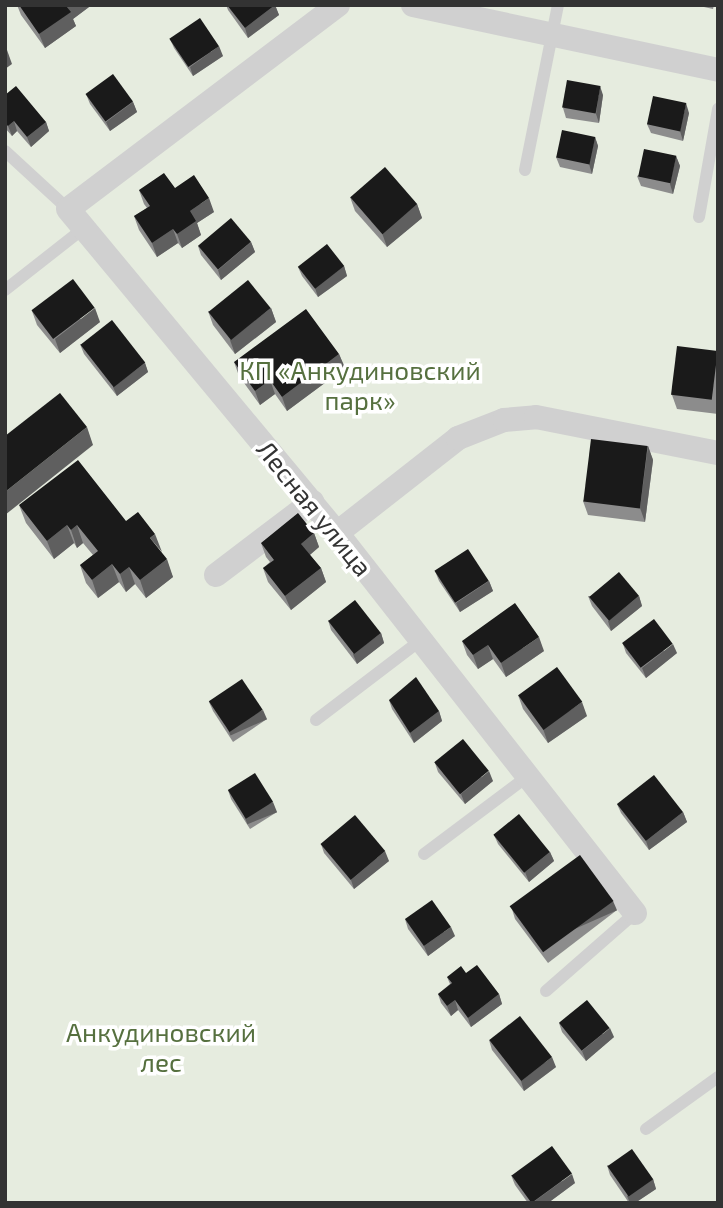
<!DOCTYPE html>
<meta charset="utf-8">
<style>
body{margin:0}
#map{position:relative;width:723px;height:1208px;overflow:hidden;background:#fff;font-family:"Exo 2",sans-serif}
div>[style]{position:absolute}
.green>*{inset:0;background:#e6ecdf;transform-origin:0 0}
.service>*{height:12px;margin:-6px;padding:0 6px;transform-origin:6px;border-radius:6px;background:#d0d0d0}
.minor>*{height:24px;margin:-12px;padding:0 12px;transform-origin:12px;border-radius:12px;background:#d0d0d0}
.wall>*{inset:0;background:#8c8c8c}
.shaded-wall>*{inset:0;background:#5f5f5f;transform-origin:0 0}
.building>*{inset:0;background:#1a1a1a;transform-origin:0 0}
span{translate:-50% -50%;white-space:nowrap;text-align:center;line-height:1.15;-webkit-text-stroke:7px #fff;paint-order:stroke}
.park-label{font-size:26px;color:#56703f}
.street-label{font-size:26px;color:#333}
.frame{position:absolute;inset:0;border:7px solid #333;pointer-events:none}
</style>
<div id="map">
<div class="green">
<i style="left:5px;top:5px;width:713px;height:1198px"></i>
</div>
<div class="service">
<i style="left:5px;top:151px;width:86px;rotate:42.6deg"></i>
<i style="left:525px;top:170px;width:168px;rotate:-78.7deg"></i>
<i style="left:699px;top:217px;width:110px;rotate:-80deg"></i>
<i style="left:5px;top:290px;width:100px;rotate:-38.1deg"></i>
<i style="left:316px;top:720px;width:132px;rotate:-37.3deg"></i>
<i style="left:424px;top:854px;width:130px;rotate:-36.9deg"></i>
<i style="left:546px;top:991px;width:118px;rotate:-41.2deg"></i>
<i style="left:646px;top:1129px;width:89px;rotate:-35.8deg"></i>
</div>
<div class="minor">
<i style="left:338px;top:5px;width:338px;rotate:142.9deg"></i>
<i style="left:68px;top:209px;width:421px;rotate:50.3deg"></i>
<i style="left:337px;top:533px;width:483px;rotate:51.9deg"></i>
<i style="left:413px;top:5px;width:312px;rotate:12deg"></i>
<i style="left:337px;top:533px;width:154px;rotate:-38.1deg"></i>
<i style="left:458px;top:438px;width:49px;rotate:-21.4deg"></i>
<i style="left:504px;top:420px;width:32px;rotate:-5deg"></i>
<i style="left:536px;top:417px;width:186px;rotate:11.2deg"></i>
<i style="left:216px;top:575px;width:121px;rotate:-37.2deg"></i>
</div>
<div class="wall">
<i style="clip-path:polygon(17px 5px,88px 5px,89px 7px,73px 19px,76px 26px,45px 48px,21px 15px)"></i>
<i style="clip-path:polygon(226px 5px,275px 5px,279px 15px,248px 38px,228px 10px)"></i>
<i style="clip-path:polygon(695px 5px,714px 5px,713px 9px)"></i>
<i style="clip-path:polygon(170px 39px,223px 56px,193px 76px,174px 48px)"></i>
<i style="clip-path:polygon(86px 94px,133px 102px,137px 112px,110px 131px,90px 104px)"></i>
<i style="clip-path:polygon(5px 95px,46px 122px,49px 131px,31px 147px,17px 131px,12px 136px,5px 128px)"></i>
<i style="clip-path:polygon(603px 95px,599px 123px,566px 118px,563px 108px)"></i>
<i style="clip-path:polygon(689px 113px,683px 141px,651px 133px,647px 124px)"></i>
<i style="clip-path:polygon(595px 137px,598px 146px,592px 174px,560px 167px,556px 157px)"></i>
<i style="clip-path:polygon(676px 156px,680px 166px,673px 194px,641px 186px,637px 176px)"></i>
<i style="clip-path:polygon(175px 188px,214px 212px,197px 223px,201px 235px,182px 248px,178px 243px,157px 257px,139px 230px,134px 216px,147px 208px,144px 204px,139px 190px)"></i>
<i style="clip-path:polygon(350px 197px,417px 204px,422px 218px,387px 247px,355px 211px)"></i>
<i style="clip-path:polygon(251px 242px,255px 252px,221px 280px,201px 255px,198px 246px)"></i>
<i style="clip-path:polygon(344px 266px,347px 276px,318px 297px,302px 276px,298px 267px)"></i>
<i style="clip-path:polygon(271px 308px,276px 322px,235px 354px,213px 325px,208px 311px)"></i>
<i style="clip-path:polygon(32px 311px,100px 322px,60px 353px,37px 325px)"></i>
<i style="clip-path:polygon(80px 344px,145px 363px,148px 372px,117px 396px,84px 354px)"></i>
<i style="clip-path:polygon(718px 351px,718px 414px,677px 409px,672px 395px)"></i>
<i style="clip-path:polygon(339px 354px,345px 368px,287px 411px,275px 394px,260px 405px,239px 376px,234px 362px)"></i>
<i style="clip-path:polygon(648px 446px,653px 460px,645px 522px,588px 515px,583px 501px)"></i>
<i style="clip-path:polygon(19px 505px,161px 552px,173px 577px,146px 598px,135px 584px,126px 592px,119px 582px,98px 598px,86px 583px,80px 565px,93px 555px,83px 543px,77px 548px,74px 543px,54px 559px,26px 523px)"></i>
<i style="clip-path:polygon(314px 533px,319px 547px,310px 555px,321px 568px,326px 582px,291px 610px,268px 582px,263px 568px,270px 562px,266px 557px,261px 543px)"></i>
<i style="clip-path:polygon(435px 571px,489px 581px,493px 591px,460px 612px,439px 581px)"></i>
<i style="clip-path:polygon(588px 596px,639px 596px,642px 606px,611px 631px,592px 606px)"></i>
<i style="clip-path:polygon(328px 620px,381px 633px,384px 643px,357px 664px,331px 630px)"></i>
<i style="clip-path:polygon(462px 641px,544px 651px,506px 677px,493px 659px,478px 669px,467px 655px)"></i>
<i style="clip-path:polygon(623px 644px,677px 653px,646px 678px,626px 653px)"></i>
<i style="clip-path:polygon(518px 695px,587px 716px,548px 743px,523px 709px)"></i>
<i style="clip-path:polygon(389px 700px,439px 711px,442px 721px,414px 743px,392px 709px)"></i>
<i style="clip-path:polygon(209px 702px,267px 719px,233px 742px,213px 711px)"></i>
<i style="clip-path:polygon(435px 763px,493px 781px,465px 804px,438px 772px)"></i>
<i style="clip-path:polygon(228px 790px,277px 812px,250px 829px,231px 799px)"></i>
<i style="clip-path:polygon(617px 804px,683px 812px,687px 822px,649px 850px,621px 813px)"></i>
<i style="clip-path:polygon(494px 835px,550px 852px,554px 861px,529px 882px,498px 844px)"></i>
<i style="clip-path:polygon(321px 844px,389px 861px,354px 889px,324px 853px)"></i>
<i style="clip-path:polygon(512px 909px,617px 910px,548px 963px,515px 919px)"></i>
<i style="clip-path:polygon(405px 919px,455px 936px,428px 956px,408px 929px)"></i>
<i style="clip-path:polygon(466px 973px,499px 994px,502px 1004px,471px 1027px,458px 1010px,451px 1016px,441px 1003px,438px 994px,450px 984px,447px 977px)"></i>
<i style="clip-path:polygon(559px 1023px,614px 1037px,586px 1061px,562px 1032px)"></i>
<i style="clip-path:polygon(489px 1040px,556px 1067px,524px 1091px,492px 1050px)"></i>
<i style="clip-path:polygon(607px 1165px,653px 1179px,656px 1189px,635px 1203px,629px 1203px,610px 1175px)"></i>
<i style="clip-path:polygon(511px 1175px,575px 1183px,548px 1203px,528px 1203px,515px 1185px)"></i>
</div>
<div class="shaded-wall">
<i style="clip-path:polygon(67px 5px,88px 5px,89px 7px,73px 19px,76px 26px,45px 48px,39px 34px)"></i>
<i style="clip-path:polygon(275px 5px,279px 15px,248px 38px,245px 28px)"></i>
<i style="clip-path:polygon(219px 46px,223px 56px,193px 76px,190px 67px)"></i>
<i style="clip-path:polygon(7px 50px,12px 64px,5px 69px,5px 51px)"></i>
<i style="clip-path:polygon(600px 86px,603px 95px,599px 123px,596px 114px)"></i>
<i style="clip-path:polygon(133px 102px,137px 112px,110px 131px,106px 122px)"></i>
<i style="clip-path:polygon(686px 103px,689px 113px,683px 141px,680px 131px)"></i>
<i style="clip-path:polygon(14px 121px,17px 131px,12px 136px,8px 126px)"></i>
<i style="clip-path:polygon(46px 122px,49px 131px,31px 147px,27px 137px)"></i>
<i style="clip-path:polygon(595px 137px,598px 146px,592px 174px,589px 164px)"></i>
<i style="clip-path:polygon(676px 156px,680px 166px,673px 194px,670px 184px)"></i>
<i style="clip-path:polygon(209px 198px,214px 212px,197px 223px,201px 235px,182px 248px,177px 234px,190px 211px)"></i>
<i style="clip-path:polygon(417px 204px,422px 218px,387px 247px,382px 233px)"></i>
<i style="clip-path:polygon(173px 229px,178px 243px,157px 257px,152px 243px)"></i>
<i style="clip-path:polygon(251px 242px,255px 252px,221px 280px,218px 270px)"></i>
<i style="clip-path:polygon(344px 266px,347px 276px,318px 297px,315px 288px)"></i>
<i style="clip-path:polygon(95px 308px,100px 322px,60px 353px,55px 339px)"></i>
<i style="clip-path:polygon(271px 308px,276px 322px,235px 354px,230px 340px)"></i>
<i style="clip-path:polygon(339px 354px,345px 368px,287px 411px,282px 397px)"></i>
<i style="clip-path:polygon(145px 363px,148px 372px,117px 396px,113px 387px)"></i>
<i style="clip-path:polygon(270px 380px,275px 394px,260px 405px,255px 391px)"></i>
<i style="clip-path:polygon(87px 427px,93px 445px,5px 515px,5px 492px)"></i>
<i style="clip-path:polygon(648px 446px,653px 460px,645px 522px,640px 508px)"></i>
<i style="clip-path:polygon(67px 525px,74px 543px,54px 559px,47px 541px)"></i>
<i style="clip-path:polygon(77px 525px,83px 543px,77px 548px,71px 530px)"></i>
<i style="clip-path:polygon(314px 533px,319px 547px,306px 558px,301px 544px)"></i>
<i style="clip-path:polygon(155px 534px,162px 552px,150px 538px)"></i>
<i style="clip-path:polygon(167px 559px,173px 577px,146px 598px,140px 580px)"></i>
<i style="clip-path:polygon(112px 564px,119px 582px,98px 598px,92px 580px)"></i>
<i style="clip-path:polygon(129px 567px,135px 584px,126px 592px,120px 574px)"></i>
<i style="clip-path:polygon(321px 568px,326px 582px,291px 610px,285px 596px)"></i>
<i style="clip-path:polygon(489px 581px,493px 591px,460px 612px,456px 603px)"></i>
<i style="clip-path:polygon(639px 596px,642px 606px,611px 631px,608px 621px)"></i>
<i style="clip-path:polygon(381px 633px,384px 643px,357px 664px,353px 654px)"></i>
<i style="clip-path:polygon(539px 637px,544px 651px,506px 677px,501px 663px)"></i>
<i style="clip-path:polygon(673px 644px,677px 653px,646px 678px,642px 668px)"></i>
<i style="clip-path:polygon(488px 645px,493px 659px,478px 669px,473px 655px)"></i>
<i style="clip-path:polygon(582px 702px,587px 716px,548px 743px,543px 729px)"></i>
<i style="left:263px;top:710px;width:10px;height:40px;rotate:66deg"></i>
<i style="clip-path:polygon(439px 711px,442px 721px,414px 743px,410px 733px)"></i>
<i style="clip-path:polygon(489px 771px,493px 781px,465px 804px,461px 794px)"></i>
<i style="left:273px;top:802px;width:11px;height:32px;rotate:68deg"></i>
<i style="clip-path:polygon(683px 812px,687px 822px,649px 850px,646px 841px)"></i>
<i style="clip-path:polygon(385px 851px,389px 861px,354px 889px,351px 880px)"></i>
<i style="clip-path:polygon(550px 852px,554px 861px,529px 882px,525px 872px)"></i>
<i style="left:613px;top:901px;width:10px;height:86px;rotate:66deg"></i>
<i style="clip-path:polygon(451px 927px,455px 936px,428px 956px,424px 946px)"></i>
<i style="clip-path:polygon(499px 994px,502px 1004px,471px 1027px,468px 1018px)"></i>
<i style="clip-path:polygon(455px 1000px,458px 1010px,451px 1016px,447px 1006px)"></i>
<i style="clip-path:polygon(610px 1028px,614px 1037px,586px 1061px,582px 1051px)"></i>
<i style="clip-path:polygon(552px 1057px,556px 1067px,524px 1091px,521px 1081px)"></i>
<i style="clip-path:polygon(572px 1174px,575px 1183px,548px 1203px,532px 1203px)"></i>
<i style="clip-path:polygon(653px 1179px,656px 1189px,635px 1203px,630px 1203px,627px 1196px)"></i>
</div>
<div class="building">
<i style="clip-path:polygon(19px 5px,67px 5px,66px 6px,71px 12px,39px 34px)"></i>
<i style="clip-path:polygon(227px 5px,275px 5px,245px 28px)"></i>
<i style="left:200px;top:18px;width:34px;height:37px;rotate:56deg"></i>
<i style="left:113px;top:74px;width:34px;height:34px;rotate:54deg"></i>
<i style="left:567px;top:80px;width:34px;height:28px;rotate:10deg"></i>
<i style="clip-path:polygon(16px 86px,46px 122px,27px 137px,14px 121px,8px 126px,5px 123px,5px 114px,7px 113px,5px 111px,5px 95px)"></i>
<i style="left:653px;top:96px;width:34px;height:29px;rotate:12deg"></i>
<i style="left:562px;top:130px;width:34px;height:28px;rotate:12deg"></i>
<i style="left:644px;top:149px;width:33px;height:28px;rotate:12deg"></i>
<i style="left:385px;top:167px;width:49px;height:46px;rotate:49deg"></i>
<i style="clip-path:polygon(164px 173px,175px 188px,194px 175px,209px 198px,190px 211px,196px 221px,177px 234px,173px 229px,152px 243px,134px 216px,150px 206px,139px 190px)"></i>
<i style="left:231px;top:218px;width:31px;height:43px;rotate:50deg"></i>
<i style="left:327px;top:244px;width:28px;height:37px;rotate:52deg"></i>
<i style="left:73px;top:279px;width:36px;height:52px;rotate:53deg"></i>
<i style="left:248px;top:280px;width:36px;height:51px;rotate:51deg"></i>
<i style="clip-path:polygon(306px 309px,339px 354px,282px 397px,270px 380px,255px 391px,234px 362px)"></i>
<i style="left:112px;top:320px;width:54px;height:40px;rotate:52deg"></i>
<i style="left:677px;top:346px;width:41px;height:49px;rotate:7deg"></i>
<i style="clip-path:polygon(60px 393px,87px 427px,5px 492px,5px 436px)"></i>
<i style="left:591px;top:439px;width:57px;height:63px;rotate:7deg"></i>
<i style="clip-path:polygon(78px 460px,126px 521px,138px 512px,155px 534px,150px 538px,167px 559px,140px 580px,129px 567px,120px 574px,112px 564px,92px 580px,80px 565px,98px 551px,77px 525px,71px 530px,67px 525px,47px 541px,19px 505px)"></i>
<i style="clip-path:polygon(298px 513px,314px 533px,301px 544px,321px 568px,285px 596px,263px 568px,274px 560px,261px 543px)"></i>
<i style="left:468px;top:549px;width:38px;height:40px;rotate:57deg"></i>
<i style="left:619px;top:572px;width:31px;height:39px;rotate:50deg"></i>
<i style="left:355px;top:600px;width:42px;height:34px;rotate:52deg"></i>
<i style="clip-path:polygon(515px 603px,539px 637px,501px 663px,488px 645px,473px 655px,462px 641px)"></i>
<i style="left:654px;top:619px;width:31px;height:40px;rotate:53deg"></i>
<i style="left:557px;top:667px;width:43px;height:48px;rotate:54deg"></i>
<i style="clip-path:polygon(416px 677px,439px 711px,410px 733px,389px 700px)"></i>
<i style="left:242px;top:679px;width:37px;height:40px;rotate:56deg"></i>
<i style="left:463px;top:739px;width:41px;height:37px;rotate:51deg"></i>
<i style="left:255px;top:773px;width:34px;height:32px;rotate:58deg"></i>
<i style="left:654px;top:775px;width:47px;height:47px;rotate:52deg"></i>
<i style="left:519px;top:814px;width:49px;height:33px;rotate:51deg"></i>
<i style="left:355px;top:815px;width:47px;height:45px;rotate:50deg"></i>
<i style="left:580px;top:855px;width:57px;height:87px;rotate:54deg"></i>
<i style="left:432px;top:900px;width:33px;height:33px;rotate:55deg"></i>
<i style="clip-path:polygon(477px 965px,499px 994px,468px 1018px,455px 1000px,447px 1006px,438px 994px,452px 983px,447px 977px,461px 966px,466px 973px)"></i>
<i style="left:587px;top:1000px;width:36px;height:36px;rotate:51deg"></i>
<i style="left:520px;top:1016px;width:52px;height:39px;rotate:52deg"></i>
<i style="left:552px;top:1146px;width:34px;height:50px;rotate:54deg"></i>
<i style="left:632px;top:1149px;width:37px;height:30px;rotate:55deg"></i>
</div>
<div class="park-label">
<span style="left:360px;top:385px">КП «Анкудиновский<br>парк»</span>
<span style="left:161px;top:1047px">Анкудиновский<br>лес</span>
</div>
<div class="street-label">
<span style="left:315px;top:508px;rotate:51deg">Лесная улица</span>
</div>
<div class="frame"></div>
</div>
